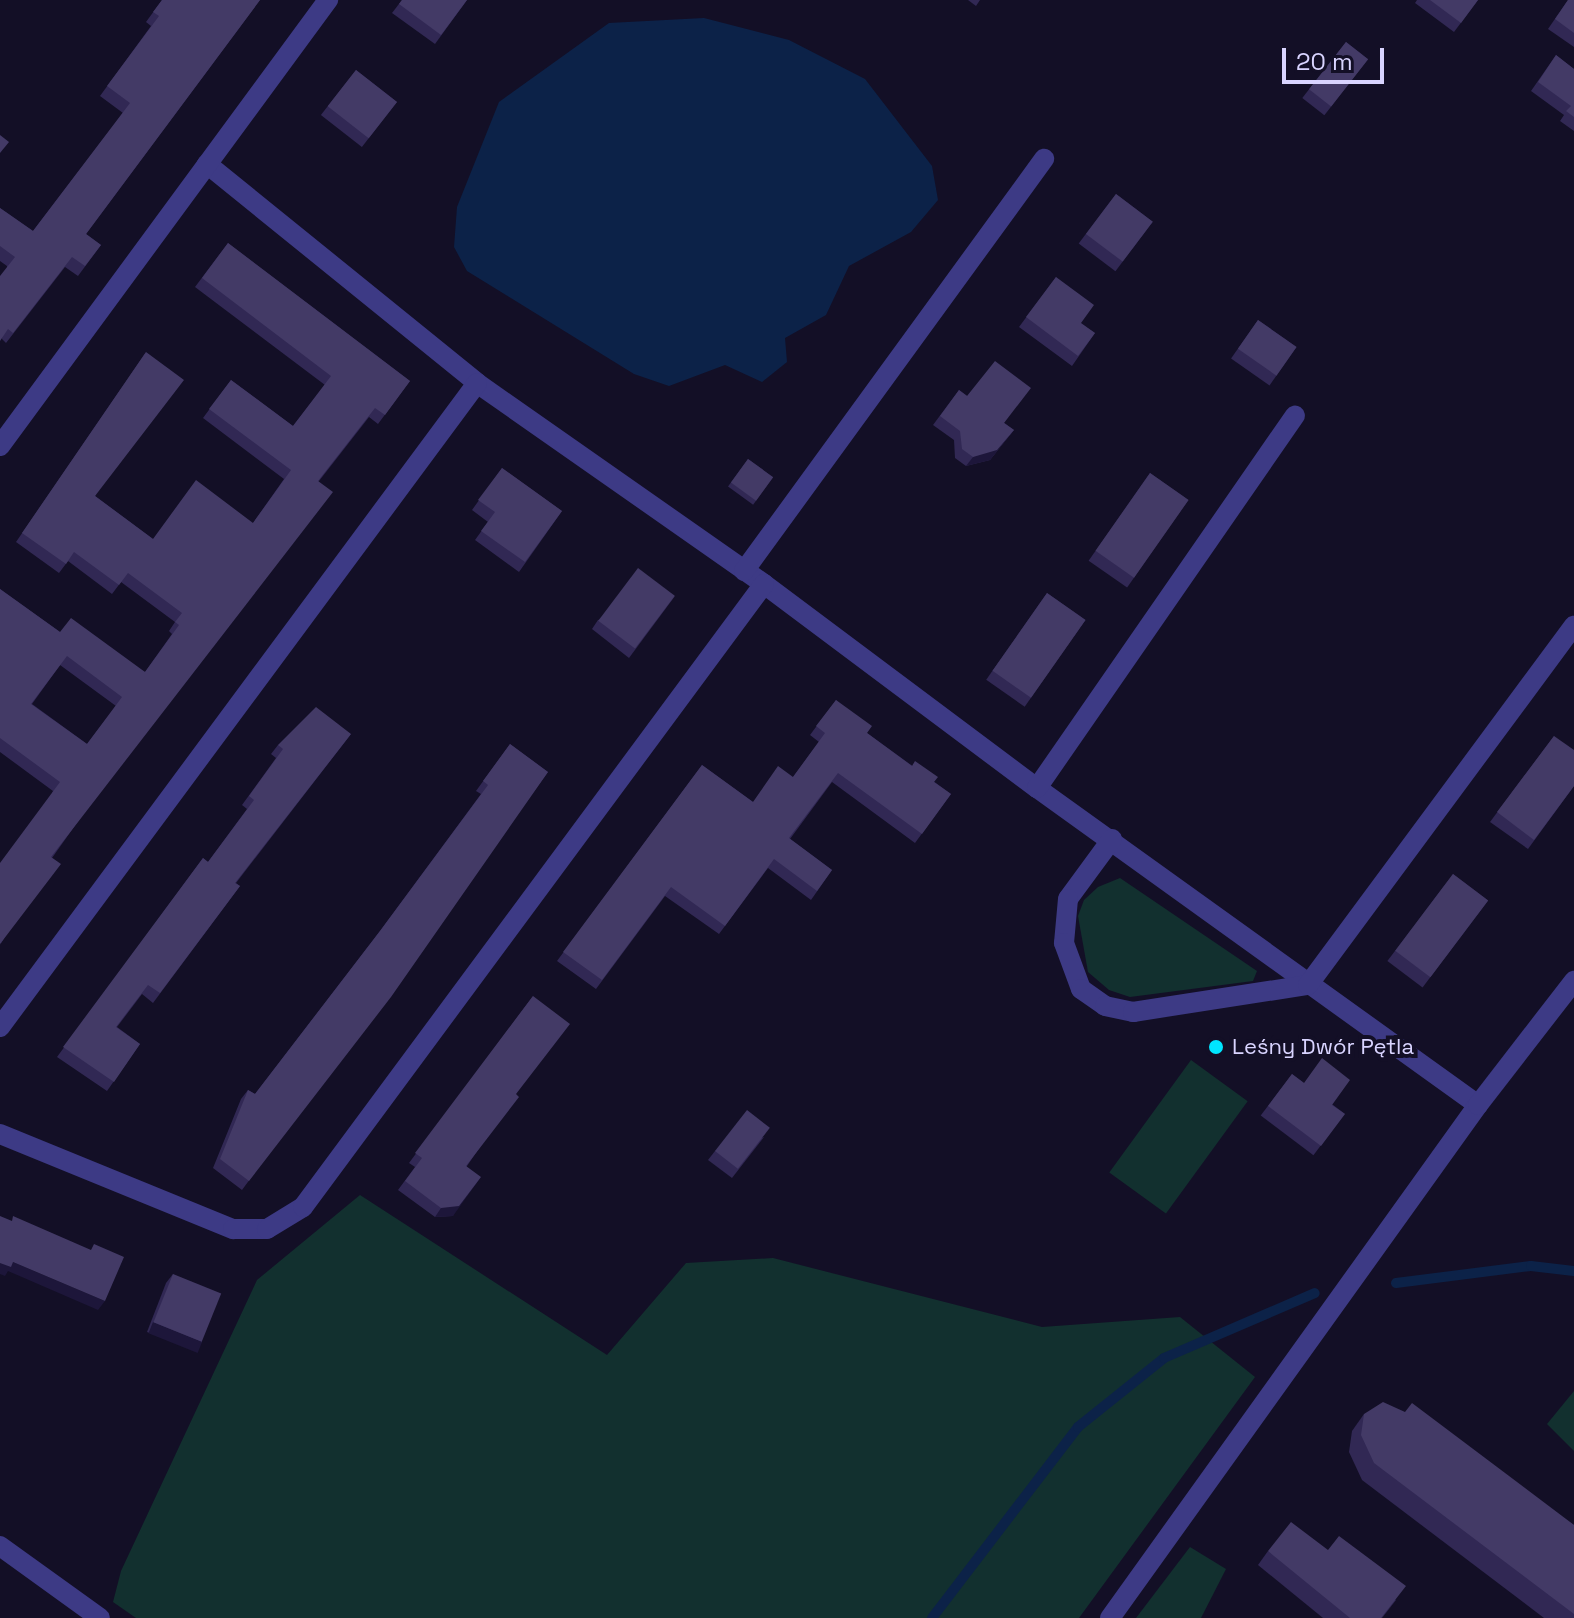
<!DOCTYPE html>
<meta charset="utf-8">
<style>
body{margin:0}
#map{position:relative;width:1574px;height:1618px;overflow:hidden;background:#130f26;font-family:"Space Grotesk",sans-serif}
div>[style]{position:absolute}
.green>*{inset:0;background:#12302f;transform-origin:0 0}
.water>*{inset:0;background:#0c2248}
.stream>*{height:10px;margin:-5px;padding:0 5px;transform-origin:5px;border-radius:5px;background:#0c2248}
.minor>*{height:20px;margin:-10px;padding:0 10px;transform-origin:10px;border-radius:10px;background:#3d3a85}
.wall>*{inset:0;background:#312854;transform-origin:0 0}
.shaded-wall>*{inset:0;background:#1d163a;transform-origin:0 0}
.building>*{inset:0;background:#433a66;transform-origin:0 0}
.dots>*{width:22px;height:22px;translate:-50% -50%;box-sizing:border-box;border:4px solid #130f26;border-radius:50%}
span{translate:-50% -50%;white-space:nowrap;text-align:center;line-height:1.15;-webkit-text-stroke:8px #130f26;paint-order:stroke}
.poi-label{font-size:22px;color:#d9d4ff}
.left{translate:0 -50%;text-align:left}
.scale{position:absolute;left:1282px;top:48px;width:102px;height:36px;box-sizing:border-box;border:4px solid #d9d4ff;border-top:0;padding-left:10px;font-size:24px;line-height:28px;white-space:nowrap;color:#d9d4ff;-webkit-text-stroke:6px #130f26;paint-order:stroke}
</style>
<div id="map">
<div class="green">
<i style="clip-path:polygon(1120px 878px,1257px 971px,1253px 981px,1130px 997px,1109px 990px,1088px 972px,1078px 916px,1084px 900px,1098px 887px)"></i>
<i style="left:1191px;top:1060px;width:70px;height:139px;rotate:36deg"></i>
<i style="clip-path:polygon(360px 1195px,607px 1355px,686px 1263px,773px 1258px,1042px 1327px,1180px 1317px,1255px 1377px,1079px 1618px,136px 1618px,113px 1602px,121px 1571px,257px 1280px)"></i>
<i style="clip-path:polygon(1574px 1391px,1574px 1451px,1547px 1424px)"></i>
<i style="clip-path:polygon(1190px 1547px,1226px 1569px,1201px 1618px,1136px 1618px)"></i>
</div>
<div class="water">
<i style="clip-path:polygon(704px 18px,789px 40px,865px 79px,932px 166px,938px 200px,911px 232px,849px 266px,826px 315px,785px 338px,787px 362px,762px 382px,725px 365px,669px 386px,634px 374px,467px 271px,454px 247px,457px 207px,499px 102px,609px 23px)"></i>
</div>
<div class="stream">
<i style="left:1396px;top:1283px;width:136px;rotate:-7.2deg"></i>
<i style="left:1531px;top:1266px;width:43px;rotate:6.6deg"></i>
<i style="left:932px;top:1618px;width:240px;rotate:-52.6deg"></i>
<i style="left:1078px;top:1427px;width:110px;rotate:-38.7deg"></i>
<i style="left:1164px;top:1358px;width:164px;rotate:-23.3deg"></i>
</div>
<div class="minor">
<i style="left:207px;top:164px;width:348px;rotate:39deg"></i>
<i style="left:477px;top:383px;width:350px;rotate:35deg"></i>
<i style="left:764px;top:584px;width:341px;rotate:36.8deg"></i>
<i style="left:1037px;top:788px;width:543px;rotate:35.71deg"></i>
<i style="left:0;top:446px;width:554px;rotate:-53.67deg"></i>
<i style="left:744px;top:571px;width:510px;rotate:-53.94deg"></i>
<i style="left:1037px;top:788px;width:453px;rotate:-55.3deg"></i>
<i style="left:1112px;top:839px;width:74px;rotate:126.3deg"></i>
<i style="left:1068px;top:899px;width:44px;rotate:95.2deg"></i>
<i style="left:1064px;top:943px;width:49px;rotate:69.7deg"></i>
<i style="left:1081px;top:989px;width:29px;rotate:35deg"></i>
<i style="left:1105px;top:1006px;width:29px;rotate:12deg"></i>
<i style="left:1133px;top:1012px;width:177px;rotate:-8.8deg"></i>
<i style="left:1308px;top:985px;width:447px;rotate:-53.5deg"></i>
<i style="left:0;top:1027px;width:801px;rotate:-53.47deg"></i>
<i style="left:0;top:1134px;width:252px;rotate:22.2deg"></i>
<i style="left:233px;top:1229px;width:34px"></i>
<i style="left:267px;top:1229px;width:42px;rotate:-31.4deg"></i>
<i style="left:303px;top:1207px;width:775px;rotate:-53.5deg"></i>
<i style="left:0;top:1546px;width:123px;rotate:35.8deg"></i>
<i style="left:1110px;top:1618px;width:631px;rotate:-54.35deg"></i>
<i style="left:1478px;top:1105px;width:157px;rotate:-52.3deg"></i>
</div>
<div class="wall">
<i style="clip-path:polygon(162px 0,260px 0,86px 234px,101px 245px,78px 276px,65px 267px,6px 343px,2px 339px,7px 266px,0 261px,0 208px,33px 231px,123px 113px,100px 96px,151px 26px,146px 22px)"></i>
<i style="clip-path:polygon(402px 0,467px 0,435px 44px,392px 13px)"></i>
<i style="clip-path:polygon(968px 0,980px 0,976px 6px)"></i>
<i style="clip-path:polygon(1417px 0,1478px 0,1454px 32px,1415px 3px)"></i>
<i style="clip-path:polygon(1568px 0,1574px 0,1574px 47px,1548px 29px)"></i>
<i style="left:1346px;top:42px;width:28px;height:71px;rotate:38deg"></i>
<i style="clip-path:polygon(1556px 55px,1574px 69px,1574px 131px,1560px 121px,1564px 115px,1531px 91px)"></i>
<i style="left:356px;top:70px;width:52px;height:57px;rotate:38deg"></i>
<i style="left:1116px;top:194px;width:46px;height:62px;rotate:37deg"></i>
<i style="clip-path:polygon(evenodd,228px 243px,410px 381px,378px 424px,369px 417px,319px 481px,52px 858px,0 945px,53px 791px,0 752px,0 589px,60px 632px,145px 672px,172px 634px,169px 631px,175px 622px,121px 582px,112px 594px,68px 561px,59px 573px,16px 542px,146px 352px,95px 496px,153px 539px,253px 523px,284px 479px,203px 418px,231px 380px,293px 426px,325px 385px,195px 287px,228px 243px,60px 665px,116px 706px,87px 744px,32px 704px,60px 665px)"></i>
<i style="clip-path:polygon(1056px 277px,1081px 324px,1095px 333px,1072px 366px,1019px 327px)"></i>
<i style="left:1258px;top:320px;width:47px;height:47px;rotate:35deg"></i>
<i style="clip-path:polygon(959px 390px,1014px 430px,990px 460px,966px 466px,955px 458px,954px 440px,933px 425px)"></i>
<i style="left:748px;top:459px;width:31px;height:34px;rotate:36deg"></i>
<i style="clip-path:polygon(502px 468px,562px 511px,519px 572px,475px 540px,488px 522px,472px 510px)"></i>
<i style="left:1150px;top:473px;width:47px;height:107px;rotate:35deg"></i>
<i style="left:1047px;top:593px;width:47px;height:106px;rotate:35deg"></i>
<i style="clip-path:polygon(675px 596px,629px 658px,592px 629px,598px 620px)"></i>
<i style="clip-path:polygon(836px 700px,867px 733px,951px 794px,915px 843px,832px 782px,790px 839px,832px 870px,811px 900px,768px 868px,719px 934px,665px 896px,596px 989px,557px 961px,702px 765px,753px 802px,793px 777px,819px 742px,810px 735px)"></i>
<i style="clip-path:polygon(351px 734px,236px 883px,240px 886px,153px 1003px,142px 994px,117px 1027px,140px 1044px,107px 1091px,57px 1057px,203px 858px,208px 862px,247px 809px,242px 805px,276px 758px,271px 754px,278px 745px)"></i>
<i style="clip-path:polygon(1554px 736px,1574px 786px,1528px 849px,1490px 822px)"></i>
<i style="clip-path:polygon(510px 744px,548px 772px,242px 1190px,213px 1168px,241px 1099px,248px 1090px,255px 1094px,380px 931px,481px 794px,476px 791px)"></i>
<i style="left:1453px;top:874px;width:44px;height:109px;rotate:37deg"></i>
<i style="clip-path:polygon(533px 996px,516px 1094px,467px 1166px,453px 1216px,435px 1217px,398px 1190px,415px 1167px,409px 1163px)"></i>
<i style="left:1292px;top:1074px;width:66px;height:52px;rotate:37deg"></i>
<i style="clip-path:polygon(764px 1137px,732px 1178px,708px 1160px,715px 1151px)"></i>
<i style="clip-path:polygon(173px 1274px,202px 1342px,195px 1351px,147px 1332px,166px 1283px)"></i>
<i style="clip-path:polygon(1405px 1412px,1574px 1525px,1574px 1618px,1544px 1618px,1362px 1480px,1349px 1452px,1352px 1431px,1364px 1414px)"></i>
<i style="clip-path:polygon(1268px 1551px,1396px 1600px,1382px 1618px,1323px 1618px,1258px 1565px)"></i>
</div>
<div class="shaded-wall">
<i style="clip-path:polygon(1014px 430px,990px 460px,966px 466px,973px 457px)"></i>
<i style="clip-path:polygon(481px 1177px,453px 1216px,435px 1217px,441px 1208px)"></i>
<i style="clip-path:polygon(13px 1262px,105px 1301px,98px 1310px,8px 1271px,5px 1276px,0 1274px,0 1263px)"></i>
<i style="left:153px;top:1322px;width:53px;height:12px;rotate:22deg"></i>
</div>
<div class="building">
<i style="clip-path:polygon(162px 0,260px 0,86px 234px,101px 245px,85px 266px,72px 257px,13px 333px,8px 329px,0 341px,0 276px,15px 257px,0 246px,0 208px,33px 231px,130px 103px,107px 86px,159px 16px,153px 12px)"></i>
<i style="clip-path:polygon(402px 0,467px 0,441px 35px,399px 4px)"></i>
<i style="clip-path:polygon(1430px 0,1478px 0,1461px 23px)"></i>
<i style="clip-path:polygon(1568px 0,1574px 0,1574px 33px,1555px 19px)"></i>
<i style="left:1346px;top:42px;width:28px;height:60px;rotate:38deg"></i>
<i style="clip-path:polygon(1556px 55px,1574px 69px,1574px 117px,1566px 111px,1571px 106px,1538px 82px)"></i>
<i style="left:356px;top:70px;width:52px;height:46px;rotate:38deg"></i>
<i style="clip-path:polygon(0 135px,9px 142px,0 153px)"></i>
<i style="left:1116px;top:194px;width:46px;height:50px;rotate:37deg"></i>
<i style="clip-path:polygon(evenodd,228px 243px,410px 381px,385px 415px,375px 408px,318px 481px,333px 492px,51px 857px,61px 864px,0 944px,0 863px,60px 782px,0 738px,0 589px,60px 632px,71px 618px,145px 672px,179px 625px,175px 622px,182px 613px,128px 573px,119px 585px,74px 552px,66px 564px,22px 533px,146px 352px,184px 380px,95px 496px,153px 539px,196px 480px,253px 523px,291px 470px,209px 409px,231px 380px,293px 426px,331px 376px,202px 278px,228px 243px,67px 656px,122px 697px,87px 744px,31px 704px,67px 656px)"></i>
<i style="clip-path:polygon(1056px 277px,1094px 305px,1081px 323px,1095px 333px,1078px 356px,1026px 317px)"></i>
<i style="left:1258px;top:320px;width:47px;height:35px;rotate:35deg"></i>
<i style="clip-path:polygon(995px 361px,1031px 388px,1004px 423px,1014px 430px,997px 450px,973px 457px,962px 449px,960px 431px,940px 416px,959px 390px,967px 396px)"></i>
<i style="left:748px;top:459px;width:31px;height:29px;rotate:36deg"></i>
<i style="clip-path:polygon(502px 468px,562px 511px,525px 562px,481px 531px,495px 512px,478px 500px)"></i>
<i style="left:1150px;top:473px;width:47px;height:95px;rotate:35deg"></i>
<i style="left:638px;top:568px;width:46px;height:66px;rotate:37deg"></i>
<i style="left:1047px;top:593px;width:47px;height:95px;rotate:35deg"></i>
<i style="clip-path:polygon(836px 700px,872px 726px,867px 733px,912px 766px,915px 761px,938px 777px,934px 782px,951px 794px,922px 834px,838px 773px,789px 838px,832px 870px,817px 891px,774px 859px,725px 926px,671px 887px,602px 980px,563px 952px,702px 765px,753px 802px,778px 766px,793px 777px,825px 733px,816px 726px)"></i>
<i style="clip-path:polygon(316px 707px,351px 734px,235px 883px,240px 886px,160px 993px,148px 985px,116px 1027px,140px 1044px,114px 1082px,63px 1047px,203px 858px,208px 862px,254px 800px,249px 796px,283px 749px,278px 745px)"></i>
<i style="clip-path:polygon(1554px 736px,1574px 750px,1574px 786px,1534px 840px,1497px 812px)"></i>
<i style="clip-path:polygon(510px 744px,548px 772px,391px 997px,249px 1181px,220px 1159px,248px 1090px,255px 1094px,380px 931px,488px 785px,483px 781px)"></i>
<i style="left:1453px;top:874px;width:44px;height:96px;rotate:37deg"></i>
<i style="clip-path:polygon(533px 996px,570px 1024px,516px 1094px,519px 1097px,466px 1166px,481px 1177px,459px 1206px,441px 1208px,405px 1181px,422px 1158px,415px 1153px)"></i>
<i style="clip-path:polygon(1322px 1058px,1350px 1080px,1332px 1105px,1345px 1114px,1321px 1146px,1268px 1106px,1292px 1074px,1304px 1083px)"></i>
<i style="left:747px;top:1110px;width:29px;height:52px;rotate:38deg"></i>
<i style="clip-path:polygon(0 1216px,12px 1221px,13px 1216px,91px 1250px,94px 1244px,124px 1257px,105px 1301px,13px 1262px,11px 1267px,0 1263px)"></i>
<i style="left:173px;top:1274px;width:52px;height:52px;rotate:22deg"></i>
<i style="clip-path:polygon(1383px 1402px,1405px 1412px,1412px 1403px,1574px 1525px,1574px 1614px,1374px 1463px,1361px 1435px,1364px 1414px)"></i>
<i style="clip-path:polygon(1291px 1522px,1328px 1550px,1339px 1536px,1406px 1586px,1381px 1618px,1350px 1618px,1268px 1551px)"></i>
</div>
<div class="dots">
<i style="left:1216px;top:1047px;background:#00e5ff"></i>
</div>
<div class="poi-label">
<span class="left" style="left:1232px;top:1047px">Leśny Dwór Pętla</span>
</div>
<div class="scale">20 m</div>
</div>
